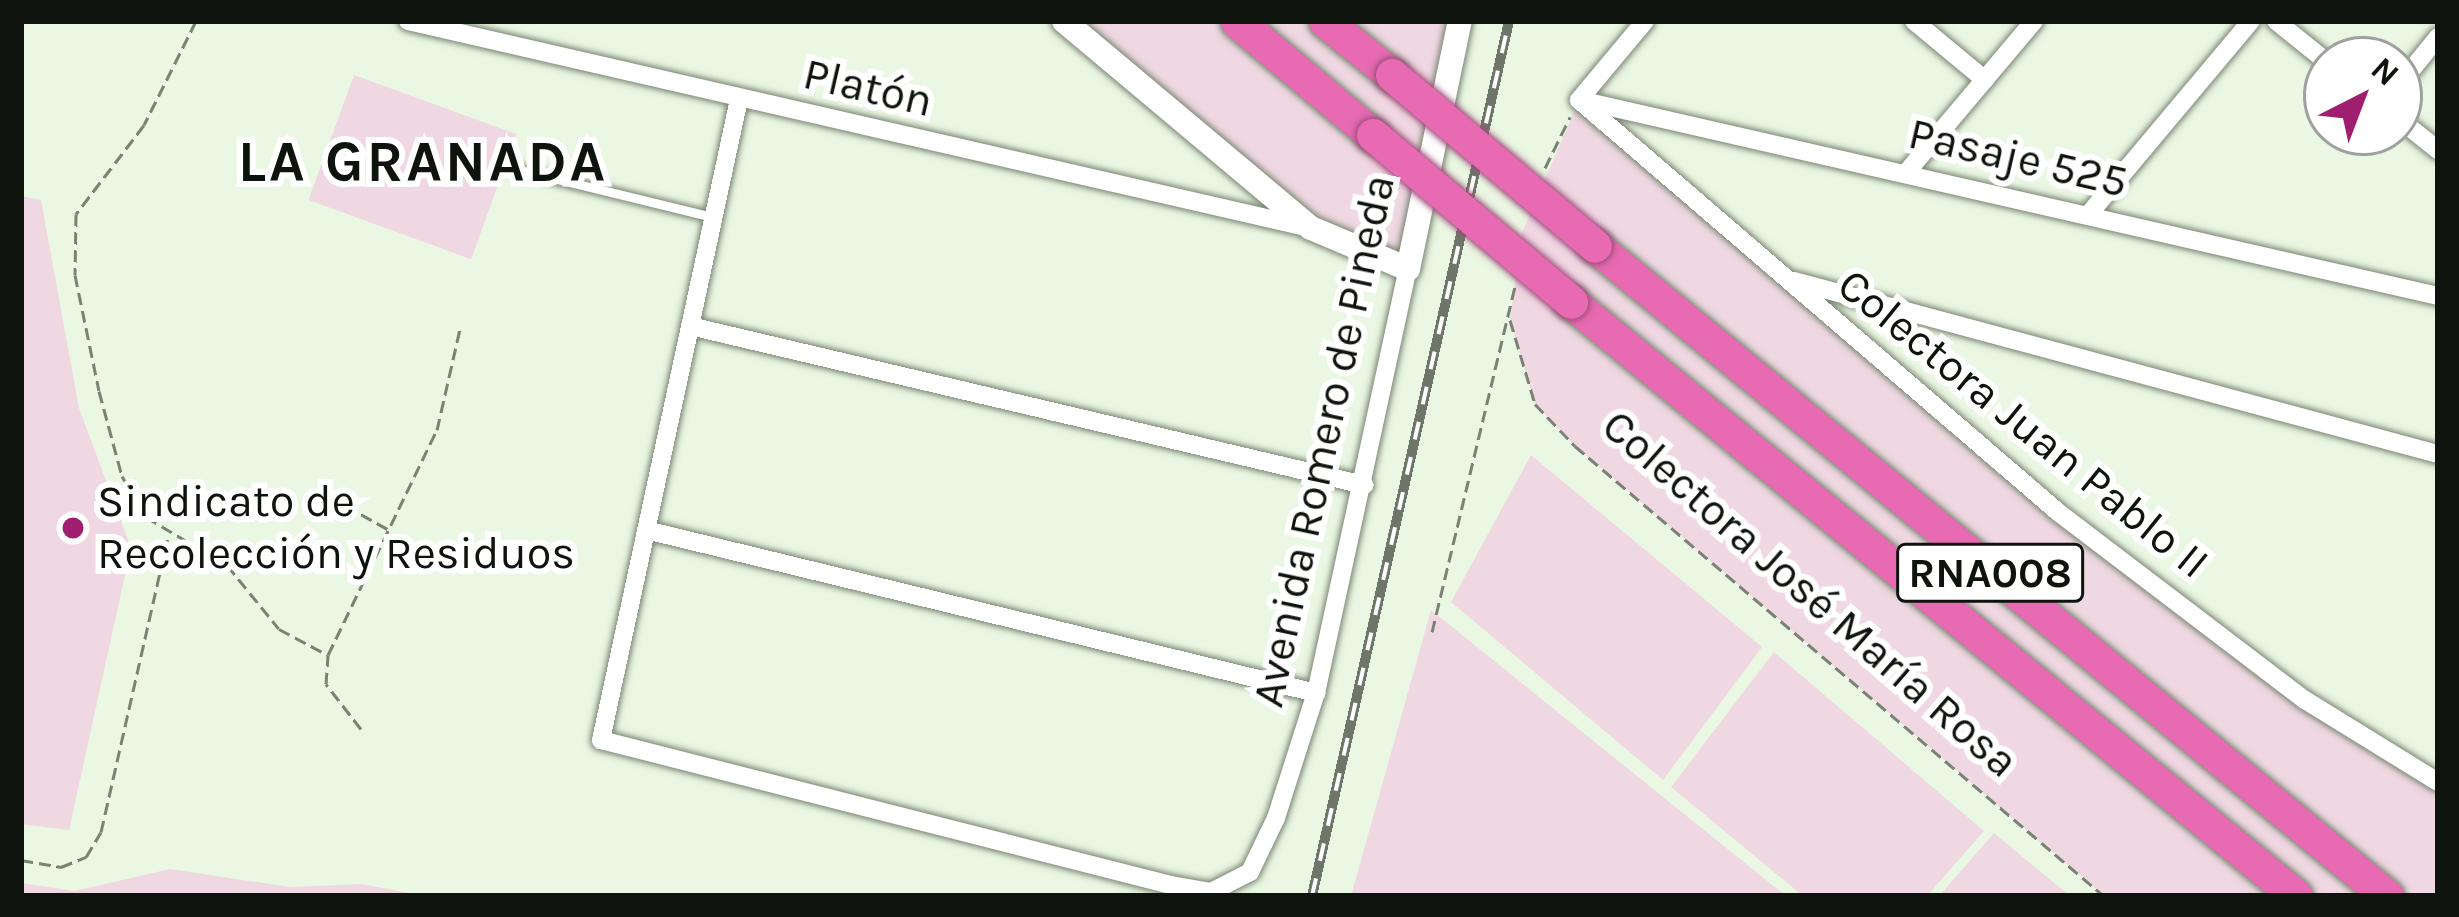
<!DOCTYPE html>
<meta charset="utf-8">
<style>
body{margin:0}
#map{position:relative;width:2459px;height:917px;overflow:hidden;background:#eaf7e3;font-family:Karla,sans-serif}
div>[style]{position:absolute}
.green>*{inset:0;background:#f0d8e3;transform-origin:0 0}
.path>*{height:3px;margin-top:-1.5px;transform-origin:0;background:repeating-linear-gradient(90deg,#798275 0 12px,transparent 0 18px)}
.roads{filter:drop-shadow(0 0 3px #7a8673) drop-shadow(0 0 3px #7a8673)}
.lane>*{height:9px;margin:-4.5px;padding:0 4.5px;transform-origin:4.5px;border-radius:4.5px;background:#fff}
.street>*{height:18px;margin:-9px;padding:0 9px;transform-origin:9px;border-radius:9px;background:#fff}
.secondary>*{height:24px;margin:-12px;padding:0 12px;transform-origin:12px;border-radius:12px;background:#fff}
.highway>*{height:33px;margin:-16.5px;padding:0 16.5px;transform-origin:16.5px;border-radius:16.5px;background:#e76ab2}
.rail>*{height:10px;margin-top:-5px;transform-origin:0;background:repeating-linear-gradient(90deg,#fff 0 18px,#6e766a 0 36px);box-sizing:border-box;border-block:3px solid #6e766a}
.bridges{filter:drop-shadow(0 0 3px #9b4c78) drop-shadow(0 0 3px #9b4c78)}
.highway-bridge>*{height:33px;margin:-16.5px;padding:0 16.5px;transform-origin:16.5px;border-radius:16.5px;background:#e76ab2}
.dots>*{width:33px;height:33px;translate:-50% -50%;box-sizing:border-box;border:6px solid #fff;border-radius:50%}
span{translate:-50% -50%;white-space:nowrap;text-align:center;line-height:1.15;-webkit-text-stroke:12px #fff;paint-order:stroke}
.shield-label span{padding:3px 9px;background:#fff;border:3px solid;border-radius:9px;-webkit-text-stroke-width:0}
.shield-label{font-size:42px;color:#0f130d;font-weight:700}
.street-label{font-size:45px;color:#0f130d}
.poi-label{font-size:45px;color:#0f130d}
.left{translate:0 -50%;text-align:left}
.district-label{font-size:57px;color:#0f130d;font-weight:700;letter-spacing:3px}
.frame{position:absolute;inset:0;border:24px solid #0f130d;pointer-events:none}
.north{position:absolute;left:2303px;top:36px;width:120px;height:120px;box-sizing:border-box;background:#fff;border:3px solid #9fa19e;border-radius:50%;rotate:42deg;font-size:33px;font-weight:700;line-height:48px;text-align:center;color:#0f130d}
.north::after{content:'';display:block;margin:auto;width:42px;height:54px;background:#9f1e70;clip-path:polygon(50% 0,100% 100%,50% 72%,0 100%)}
</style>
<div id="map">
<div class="green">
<i style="clip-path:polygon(1064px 21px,1460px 21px,1408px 269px,1311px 228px)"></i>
<i style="left:354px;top:75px;width:173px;height:133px;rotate:20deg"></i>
<i style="clip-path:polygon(1579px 100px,2058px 512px,2305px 700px,2438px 782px,2438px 896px,2104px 896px,1575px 446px,1535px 404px,1510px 320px,1522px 233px)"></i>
<i style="clip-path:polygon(21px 196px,41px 200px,79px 408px,131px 548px,69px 830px,21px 824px)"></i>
<i style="clip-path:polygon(1531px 455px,1762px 647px,1663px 780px,1451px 602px)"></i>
<i style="clip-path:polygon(1431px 610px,1786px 896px,1351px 896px)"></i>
<i style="clip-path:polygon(1774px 652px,1984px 831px,1927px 896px,1803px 896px,1671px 787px)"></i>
<i style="clip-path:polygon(1994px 833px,2070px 896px,1939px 896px)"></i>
<i style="clip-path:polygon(170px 869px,290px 887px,361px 884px,426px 896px,21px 896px,21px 883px,75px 891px)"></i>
</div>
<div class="path">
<i style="left:196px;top:21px;width:116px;rotate:116.6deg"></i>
<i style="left:144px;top:125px;width:112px;rotate:127.4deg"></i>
<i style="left:76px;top:214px;width:61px;rotate:90.9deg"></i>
<i style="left:75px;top:275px;width:118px;rotate:78.3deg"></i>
<i style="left:99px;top:391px;width:88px;rotate:74.9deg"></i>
<i style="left:122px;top:476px;width:48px;rotate:59.7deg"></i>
<i style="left:146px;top:517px;width:94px;rotate:30.7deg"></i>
<i style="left:227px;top:565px;width:82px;rotate:50.9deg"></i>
<i style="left:279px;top:629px;width:55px;rotate:28deg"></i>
<i style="left:1545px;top:168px;width:57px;rotate:-63.9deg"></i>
<i style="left:1510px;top:320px;width:88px;rotate:73.4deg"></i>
<i style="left:1535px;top:404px;width:58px;rotate:46.4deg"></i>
<i style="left:1575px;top:446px;width:695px;rotate:40.39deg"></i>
<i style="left:314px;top:488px;width:88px;rotate:29.2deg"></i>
<i style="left:1432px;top:632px;width:355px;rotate:-76.5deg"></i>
<i style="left:361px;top:729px;width:57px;rotate:-127.9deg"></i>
<i style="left:326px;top:684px;width:29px;rotate:-86deg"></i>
<i style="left:328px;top:655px;width:250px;rotate:-64.2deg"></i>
<i style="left:437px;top:430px;width:104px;rotate:-77.2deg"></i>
<i style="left:21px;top:860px;width:41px;rotate:9.9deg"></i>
<i style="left:61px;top:867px;width:27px;rotate:-22deg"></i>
<i style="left:86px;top:857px;width:29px;rotate:-59deg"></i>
<i style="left:101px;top:832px;width:303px;rotate:-77.2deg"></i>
</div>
<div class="roads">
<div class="lane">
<i style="left:512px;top:168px;width:207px;rotate:13.7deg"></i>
</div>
<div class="street">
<i style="left:408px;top:21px;width:921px;rotate:12.92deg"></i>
<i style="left:1914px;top:21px;width:92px;rotate:39.7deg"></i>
<i style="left:2276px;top:21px;width:65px;rotate:38.8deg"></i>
<i style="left:2399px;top:85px;width:62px;rotate:-50.9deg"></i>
<i style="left:739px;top:99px;width:656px;rotate:102.15deg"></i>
<i style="left:601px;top:740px;width:588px;rotate:14.27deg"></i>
<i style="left:1171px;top:885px;width:41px;rotate:9.9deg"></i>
<i style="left:1211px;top:892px;width:44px;rotate:-27.1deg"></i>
<i style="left:1250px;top:872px;width:60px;rotate:-64.3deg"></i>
<i style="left:1276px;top:818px;width:131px;rotate:-72.3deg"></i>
<i style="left:1316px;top:693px;width:434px;rotate:-77.8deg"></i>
<i style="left:1579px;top:100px;width:632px;rotate:40.7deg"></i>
<i style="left:2058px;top:512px;width:310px;rotate:37.3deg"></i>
<i style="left:2305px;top:700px;width:156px;rotate:31.7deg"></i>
<i style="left:1579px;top:100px;width:103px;rotate:-50.1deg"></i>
<i style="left:1584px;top:101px;width:876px;rotate:12.86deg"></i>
<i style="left:2399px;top:119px;width:50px;rotate:38.5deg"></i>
<i style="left:1906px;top:173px;width:199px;rotate:-49.9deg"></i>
<i style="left:2089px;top:214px;width:252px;rotate:-50deg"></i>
<i style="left:1794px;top:281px;width:667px;rotate:15.04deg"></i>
<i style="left:690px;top:326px;width:693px;rotate:13.27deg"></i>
<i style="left:646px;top:530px;width:690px;rotate:13.67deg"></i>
</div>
<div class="secondary">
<i style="left:1064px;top:21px;width:322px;rotate:40deg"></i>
<i style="left:1311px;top:228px;width:105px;rotate:22.9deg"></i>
<i style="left:1408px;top:269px;width:253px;rotate:-78.2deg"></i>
</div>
<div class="highway">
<i style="left:1237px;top:21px;width:177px;rotate:40deg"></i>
<i style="left:1325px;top:21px;width:86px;rotate:38.9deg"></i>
<i style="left:1595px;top:246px;width:1025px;rotate:39.38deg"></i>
<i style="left:1571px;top:302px;width:937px;rotate:39.33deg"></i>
</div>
</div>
<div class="rail">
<i style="left:1312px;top:896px;width:897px;rotate:-77.31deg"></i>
</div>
<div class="bridges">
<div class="highway-bridge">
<i style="left:1392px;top:75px;width:265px;rotate:40.1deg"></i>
<i style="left:1373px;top:135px;width:259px;rotate:40.1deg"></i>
</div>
</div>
<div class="dots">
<i style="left:73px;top:528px;background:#9f1e70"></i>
</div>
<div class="shield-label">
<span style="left:1990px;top:573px">RNA008</span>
</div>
<div class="street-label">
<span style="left:868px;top:88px;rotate:13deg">Platón</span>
<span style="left:2018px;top:158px;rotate:13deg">Pasaje 525</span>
<span style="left:2023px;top:424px;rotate:39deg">Colectora Juan Pablo II</span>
<span style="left:1324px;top:441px;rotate:-78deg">Avenida Romero de Pineda</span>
<span style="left:1810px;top:594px;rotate:41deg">Colectora José María Rosa</span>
</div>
<div class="poi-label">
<span class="left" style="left:97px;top:528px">Sindicato de<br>Recolección y Residuos</span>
</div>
<div class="district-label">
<span style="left:423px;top:163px">LA GRANADA</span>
</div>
<div class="frame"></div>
<div class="north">N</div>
</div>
